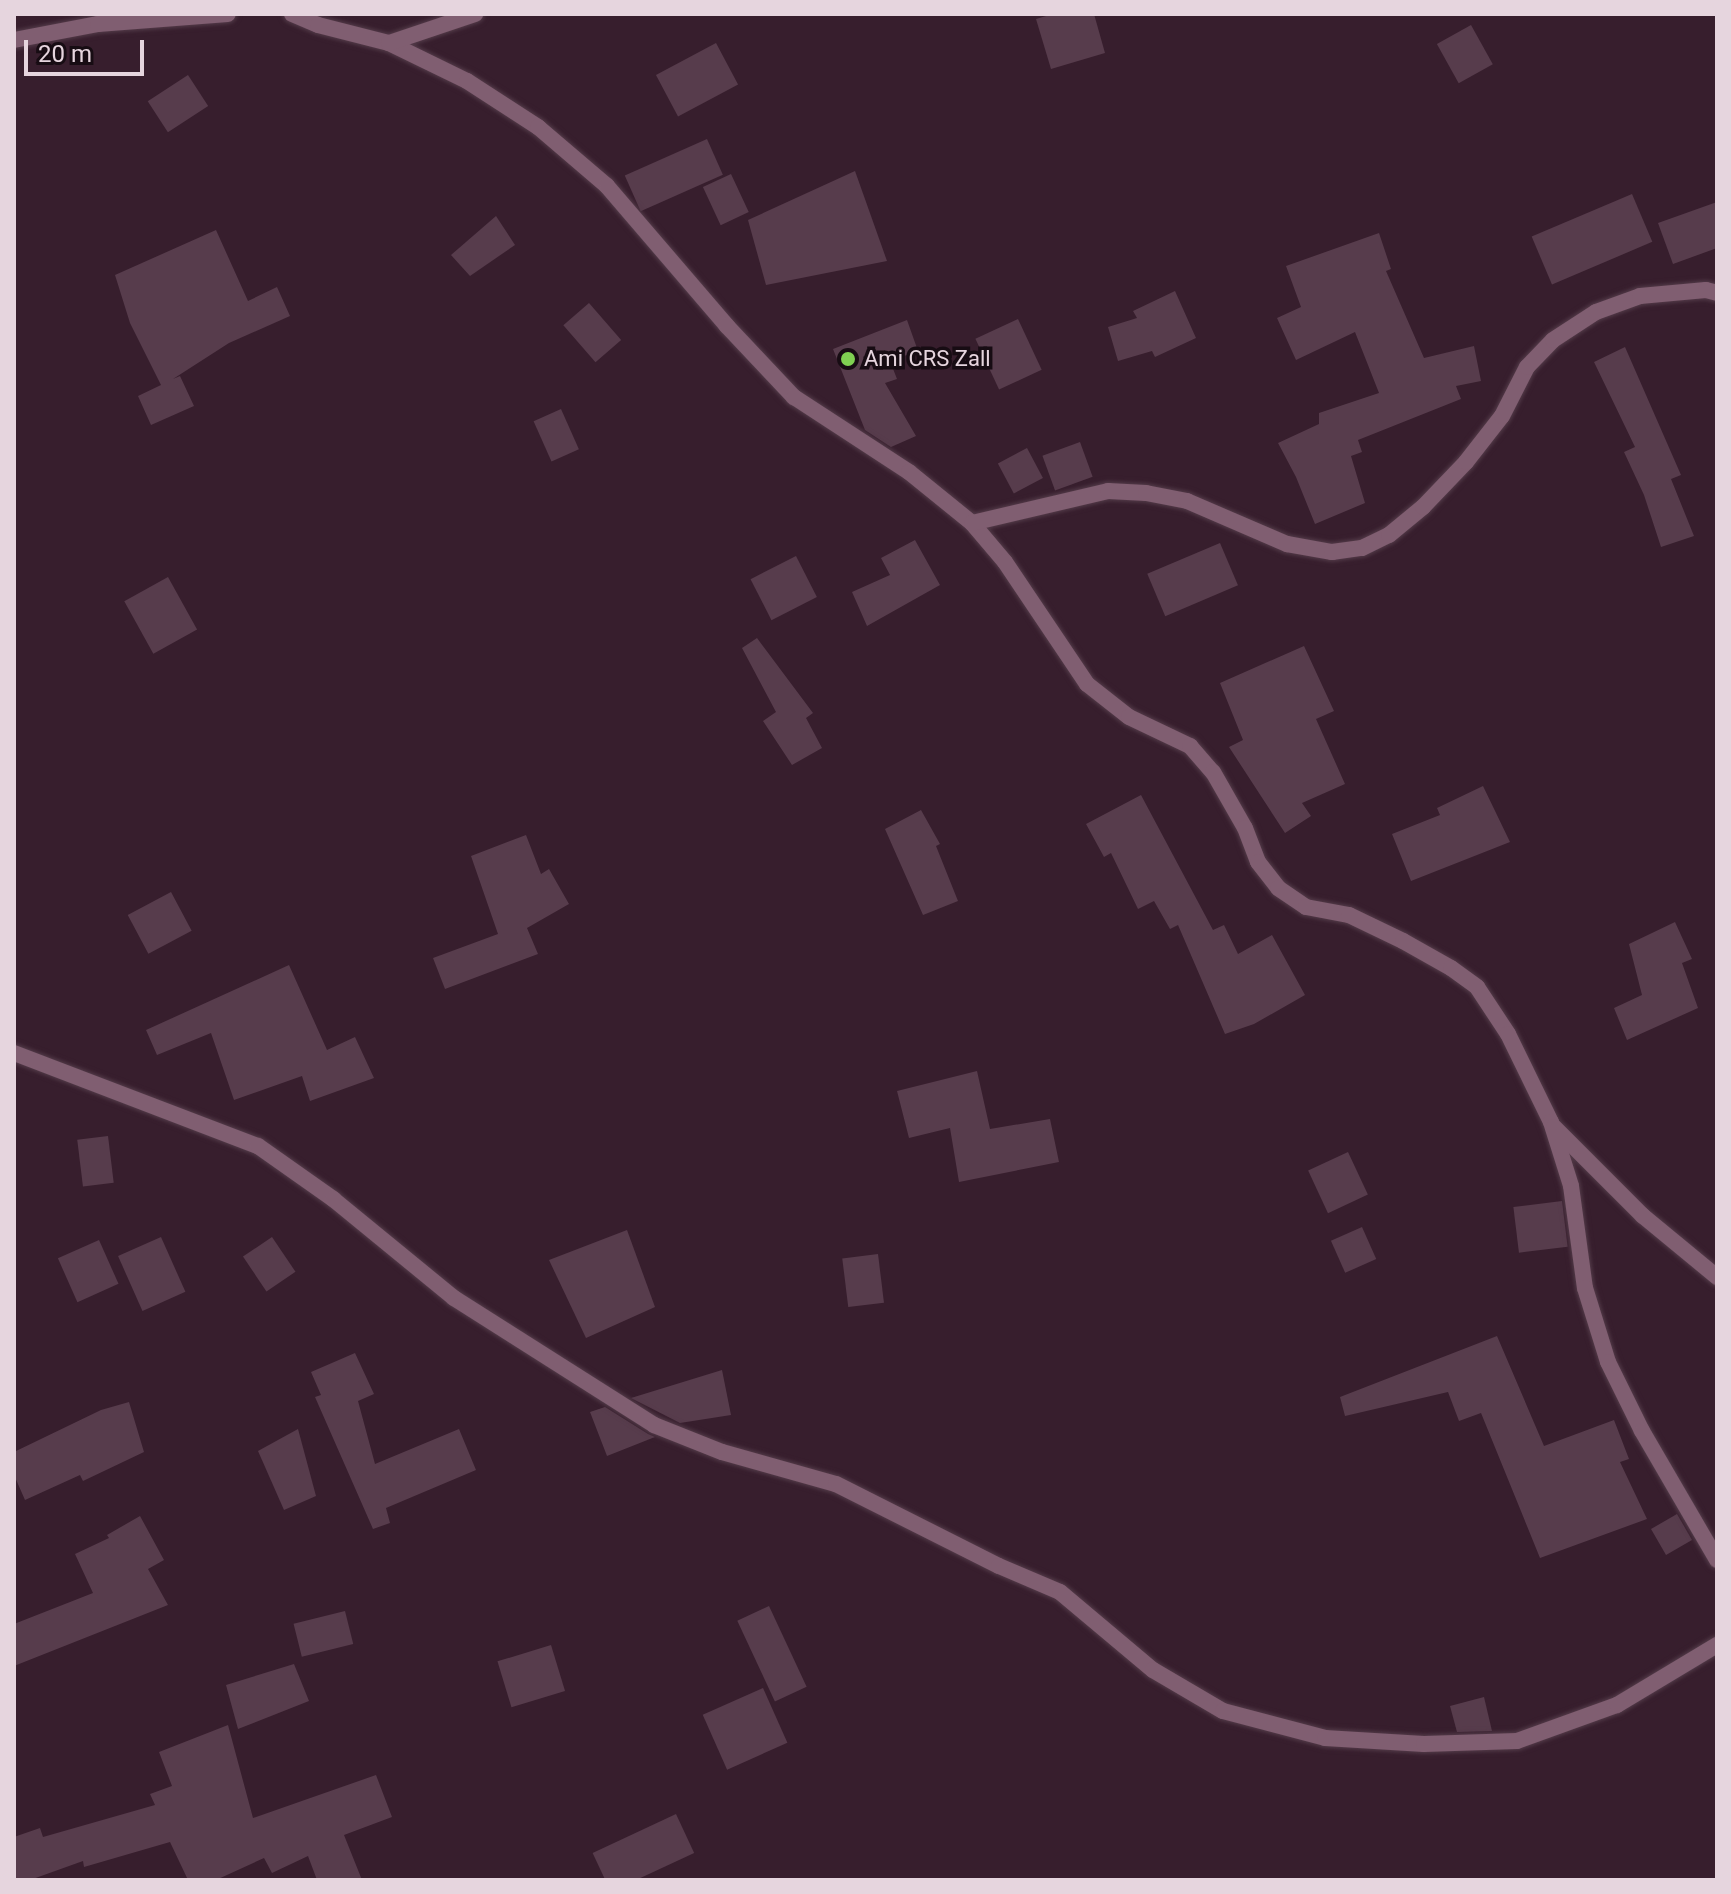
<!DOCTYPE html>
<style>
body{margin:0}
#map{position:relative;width:1731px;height:1894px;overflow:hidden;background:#371e2d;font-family:Roboto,sans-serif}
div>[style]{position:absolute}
.building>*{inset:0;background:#573c4c;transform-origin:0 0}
.roads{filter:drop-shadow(0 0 2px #533b49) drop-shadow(0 0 2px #533b49)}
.street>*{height:16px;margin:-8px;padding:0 8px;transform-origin:8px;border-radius:8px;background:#805e71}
.dots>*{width:22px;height:22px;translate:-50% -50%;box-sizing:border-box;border:4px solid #170c13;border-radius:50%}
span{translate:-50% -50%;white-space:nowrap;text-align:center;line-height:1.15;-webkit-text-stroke:7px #170c13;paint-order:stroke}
.poi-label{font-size:22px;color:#e6d5de}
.left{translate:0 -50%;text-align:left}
.frame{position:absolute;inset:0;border:16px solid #e6d5de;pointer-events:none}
.scale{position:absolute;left:24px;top:40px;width:120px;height:36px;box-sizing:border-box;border:4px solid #e6d5de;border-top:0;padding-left:10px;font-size:24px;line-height:28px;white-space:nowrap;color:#e6d5de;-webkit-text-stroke:6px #170c13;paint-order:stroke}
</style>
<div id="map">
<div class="building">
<i style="clip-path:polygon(1053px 14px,1094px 14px,1105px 53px,1051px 69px,1036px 19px)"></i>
<i style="left:1471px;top:25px;width:45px;height:39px;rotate:61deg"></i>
<i style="left:716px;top:43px;width:47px;height:68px;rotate:62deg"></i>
<i style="left:188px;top:75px;width:37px;height:48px;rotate:57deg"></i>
<i style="left:707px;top:139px;width:39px;height:90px;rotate:66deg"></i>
<i style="clip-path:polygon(855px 171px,887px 261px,766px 285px,748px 220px)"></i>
<i style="left:731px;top:174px;width:42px;height:31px;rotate:65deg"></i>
<i style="left:1632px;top:194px;width:52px;height:109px;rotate:67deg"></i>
<i style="clip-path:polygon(1717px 202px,1717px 248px,1673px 264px,1658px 223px)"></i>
<i style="clip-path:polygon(496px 216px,515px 245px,470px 276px,451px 255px)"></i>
<i style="clip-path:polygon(216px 230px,248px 301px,277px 287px,290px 316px,229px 343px,173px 379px,180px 376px,194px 406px,151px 425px,138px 396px,161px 385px,130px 323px,115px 275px)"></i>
<i style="clip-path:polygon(1379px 233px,1391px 269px,1386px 271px,1424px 358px,1474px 346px,1481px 381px,1456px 386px,1461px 399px,1358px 440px,1362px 452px,1351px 456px,1365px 503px,1315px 524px,1296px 477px,1278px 443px,1319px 424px,1319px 413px,1379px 393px,1355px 332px,1296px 360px,1277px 318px,1301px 307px,1286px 266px)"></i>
<i style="clip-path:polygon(1175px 291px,1196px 338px,1155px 357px,1152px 351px,1118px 361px,1108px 327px,1137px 318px,1133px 311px)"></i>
<i style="left:589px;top:303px;width:49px;height:34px;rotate:49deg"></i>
<i style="left:1018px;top:319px;width:56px;height:47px;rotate:65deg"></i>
<i style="clip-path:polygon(907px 320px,918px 351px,890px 361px,897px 379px,885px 383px,916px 436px,891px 447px,865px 430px,833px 349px)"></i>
<i style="clip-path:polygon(1625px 347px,1681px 475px,1671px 479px,1694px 536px,1661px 547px,1644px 495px,1624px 452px,1635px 447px,1594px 362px)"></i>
<i style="left:561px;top:409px;width:44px;height:30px;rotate:66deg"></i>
<i style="left:1080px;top:442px;width:37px;height:40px;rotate:70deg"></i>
<i style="left:1027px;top:448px;width:34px;height:33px;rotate:62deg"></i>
<i style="clip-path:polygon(915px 540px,940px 585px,867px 626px,852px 592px,890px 575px,881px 558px)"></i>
<i style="left:1220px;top:543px;width:46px;height:79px;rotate:67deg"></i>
<i style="left:796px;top:556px;width:46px;height:51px;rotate:63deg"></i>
<i style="left:168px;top:577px;width:60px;height:50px;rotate:61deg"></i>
<i style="clip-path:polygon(757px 638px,813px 713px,806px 718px,822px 748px,792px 765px,763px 721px,776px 712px,742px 648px)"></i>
<i style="clip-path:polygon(1304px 646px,1334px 711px,1316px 719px,1345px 784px,1302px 803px,1311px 816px,1285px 833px,1229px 747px,1243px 740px,1220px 683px)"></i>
<i style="clip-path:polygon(1483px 786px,1510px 842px,1411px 881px,1392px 834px,1440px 815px,1437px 808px)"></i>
<i style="clip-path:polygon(1141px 795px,1213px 930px,1224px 925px,1238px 954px,1272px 935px,1305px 995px,1254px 1024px,1225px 1034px,1178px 925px,1170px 929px,1154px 901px,1138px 909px,1111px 853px,1104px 857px,1086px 824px)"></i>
<i style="clip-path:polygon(921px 810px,940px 844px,936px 846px,958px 901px,923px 915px,885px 829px)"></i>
<i style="clip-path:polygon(526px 835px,541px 874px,549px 869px,569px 904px,527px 928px,538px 954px,445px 989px,433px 958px,498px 934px,471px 856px)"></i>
<i style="left:171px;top:892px;width:44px;height:49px;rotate:62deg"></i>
<i style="clip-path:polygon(1675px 922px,1692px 959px,1682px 963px,1698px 1008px,1627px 1040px,1614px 1008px,1642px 995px,1629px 944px)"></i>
<i style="clip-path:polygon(289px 965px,327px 1050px,355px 1037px,374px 1078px,310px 1101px,302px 1076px,234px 1100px,211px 1033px,157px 1055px,146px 1030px)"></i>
<i style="clip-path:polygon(977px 1071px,990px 1129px,1050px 1119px,1059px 1162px,959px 1182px,950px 1128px,909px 1138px,897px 1091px)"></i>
<i style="left:108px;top:1136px;width:47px;height:31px;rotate:83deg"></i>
<i style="left:1348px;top:1152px;width:47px;height:44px;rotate:65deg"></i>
<i style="left:1562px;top:1201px;width:46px;height:49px;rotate:83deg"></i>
<i style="left:1362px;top:1227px;width:35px;height:34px;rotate:66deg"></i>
<i style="clip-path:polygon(627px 1230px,655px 1307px,586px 1338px,549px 1260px)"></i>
<i style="left:161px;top:1237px;width:60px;height:47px;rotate:66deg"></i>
<i style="left:272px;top:1237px;width:42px;height:35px;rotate:56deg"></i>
<i style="left:99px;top:1240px;width:48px;height:45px;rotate:66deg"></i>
<i style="left:878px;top:1254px;width:49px;height:36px;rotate:83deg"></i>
<i style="clip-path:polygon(1497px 1336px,1544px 1446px,1614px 1420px,1629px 1459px,1620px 1462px,1647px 1519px,1540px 1558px,1481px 1413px,1459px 1421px,1448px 1392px,1345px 1416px,1340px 1397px)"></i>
<i style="clip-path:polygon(355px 1353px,374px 1394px,358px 1401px,375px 1464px,459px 1429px,476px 1470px,386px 1508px,390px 1523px,373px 1529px,315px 1397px,321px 1395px,311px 1372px)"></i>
<i style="clip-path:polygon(722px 1370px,731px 1415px,680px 1423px,631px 1398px)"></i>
<i style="clip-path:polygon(129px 1402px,144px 1452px,83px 1481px,80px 1475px,25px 1500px,14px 1475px,14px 1452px,101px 1410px)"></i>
<i style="clip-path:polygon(605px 1407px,648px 1434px,655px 1437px,607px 1456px,590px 1412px)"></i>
<i style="clip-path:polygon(298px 1429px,316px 1496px,284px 1510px,258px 1451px)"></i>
<i style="left:1677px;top:1514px;width:30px;height:30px;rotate:60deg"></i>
<i style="clip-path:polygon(140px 1516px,164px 1560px,148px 1569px,168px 1605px,14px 1666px,14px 1624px,93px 1593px,75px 1554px,109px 1538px,107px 1535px)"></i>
<i style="left:769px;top:1606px;width:89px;height:35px;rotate:65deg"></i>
<i style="left:345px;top:1611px;width:34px;height:53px;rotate:76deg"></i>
<i style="left:551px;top:1645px;width:48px;height:56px;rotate:73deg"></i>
<i style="clip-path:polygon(294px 1664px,309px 1701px,238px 1729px,226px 1685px)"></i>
<i style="left:763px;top:1688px;width:60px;height:66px;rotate:66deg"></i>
<i style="clip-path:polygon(1484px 1697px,1492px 1731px,1457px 1732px,1450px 1706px)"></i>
<i style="clip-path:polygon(228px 1725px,253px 1818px,376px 1775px,392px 1817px,344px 1835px,362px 1880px,317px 1880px,308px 1856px,272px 1873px,264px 1858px,216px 1880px,188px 1880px,170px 1842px,84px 1867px,83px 1861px,30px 1880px,14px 1880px,14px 1837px,40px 1828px,43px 1837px,155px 1805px,150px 1794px,172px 1786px,159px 1752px)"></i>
<i style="left:676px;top:1814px;width:43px;height:92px;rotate:65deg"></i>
</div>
<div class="roads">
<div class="street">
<i style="left:292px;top:14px;width:28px;rotate:23deg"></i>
<i style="left:318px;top:25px;width:73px;rotate:14.2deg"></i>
<i style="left:389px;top:43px;width:87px;rotate:26deg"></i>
<i style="left:467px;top:81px;width:85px;rotate:32.9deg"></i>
<i style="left:538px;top:127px;width:91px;rotate:40.5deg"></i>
<i style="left:607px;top:186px;width:184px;rotate:49.4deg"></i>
<i style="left:727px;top:326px;width:98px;rotate:46.7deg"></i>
<i style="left:794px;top:397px;width:137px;rotate:33.1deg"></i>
<i style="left:909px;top:472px;width:81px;rotate:39deg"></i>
<i style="left:972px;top:523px;width:51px;rotate:49.8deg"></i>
<i style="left:1005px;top:562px;width:147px;rotate:56.1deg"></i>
<i style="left:1087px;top:684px;width:53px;rotate:38.2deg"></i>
<i style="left:1129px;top:717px;width:68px;rotate:25.4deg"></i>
<i style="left:1190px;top:746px;width:35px;rotate:49deg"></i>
<i style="left:1213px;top:772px;width:64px;rotate:60.3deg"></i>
<i style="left:1245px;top:828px;width:36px;rotate:69deg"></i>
<i style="left:1258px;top:862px;width:33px;rotate:52deg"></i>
<i style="left:1278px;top:888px;width:34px;rotate:34deg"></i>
<i style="left:1306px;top:907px;width:44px;rotate:10.5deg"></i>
<i style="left:1349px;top:915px;width:60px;rotate:25.7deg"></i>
<i style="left:1403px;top:941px;width:55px;rotate:29.4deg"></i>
<i style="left:1451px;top:968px;width:32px;rotate:36deg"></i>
<i style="left:1477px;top:987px;width:56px;rotate:56.6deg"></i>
<i style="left:1508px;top:1034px;width:98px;rotate:64deg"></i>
<i style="left:1551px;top:1122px;width:67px;rotate:72.6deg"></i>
<i style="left:1571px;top:1186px;width:103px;rotate:82.2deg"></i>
<i style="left:1585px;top:1288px;width:77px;rotate:72.7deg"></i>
<i style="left:1608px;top:1362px;width:77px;rotate:63.8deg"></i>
<i style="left:1642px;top:1431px;width:149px;rotate:59.8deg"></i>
<i style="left:14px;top:40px;width:86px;rotate:-10.8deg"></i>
<i style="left:98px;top:24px;width:130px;rotate:-4.4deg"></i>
<i style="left:389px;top:43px;width:91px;rotate:-18.6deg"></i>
<i style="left:972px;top:523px;width:140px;rotate:-13.2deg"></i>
<i style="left:1108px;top:491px;width:38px;rotate:3deg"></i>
<i style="left:1146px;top:493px;width:42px;rotate:11deg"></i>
<i style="left:1187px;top:501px;width:109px;rotate:23.3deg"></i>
<i style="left:1287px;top:544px;width:46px;rotate:10.1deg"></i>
<i style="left:1332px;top:552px;width:30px;rotate:-8deg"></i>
<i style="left:1362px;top:548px;width:30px;rotate:-26deg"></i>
<i style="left:1389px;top:535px;width:44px;rotate:-39.5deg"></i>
<i style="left:1423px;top:507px;width:62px;rotate:-46.3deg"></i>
<i style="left:1466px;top:462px;width:58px;rotate:-52deg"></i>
<i style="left:1502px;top:416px;width:55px;rotate:-63deg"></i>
<i style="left:1527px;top:367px;width:37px;rotate:-46deg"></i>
<i style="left:1553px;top:340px;width:51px;rotate:-33.1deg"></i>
<i style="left:1596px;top:312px;width:47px;rotate:-20deg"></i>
<i style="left:1640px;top:296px;width:66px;rotate:-5.2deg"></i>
<i style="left:1706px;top:290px;width:11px;rotate:15deg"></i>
<i style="left:14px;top:1053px;width:261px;rotate:20.9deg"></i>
<i style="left:258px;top:1146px;width:92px;rotate:35.2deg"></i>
<i style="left:333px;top:1199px;width:156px;rotate:39.3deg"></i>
<i style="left:454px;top:1298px;width:237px;rotate:32.4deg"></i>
<i style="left:654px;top:1425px;width:73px;rotate:21.7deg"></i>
<i style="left:722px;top:1452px;width:118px;rotate:15.7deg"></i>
<i style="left:836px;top:1484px;width:182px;rotate:26.7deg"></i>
<i style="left:999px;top:1566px;width:66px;rotate:23.1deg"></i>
<i style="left:1060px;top:1592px;width:121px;rotate:40deg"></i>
<i style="left:1153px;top:1670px;width:81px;rotate:30.4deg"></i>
<i style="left:1223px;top:1711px;width:106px;rotate:14.8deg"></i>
<i style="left:1325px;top:1738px;width:99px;rotate:3.5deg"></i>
<i style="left:1424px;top:1744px;width:93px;rotate:-1.8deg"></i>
<i style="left:1517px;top:1741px;width:106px;rotate:-19.8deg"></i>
<i style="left:1617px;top:1705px;width:117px;rotate:-31deg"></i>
<i style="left:1554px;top:1127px;width:126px;rotate:45deg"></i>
<i style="left:1643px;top:1216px;width:96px;rotate:39.5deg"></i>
</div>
</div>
<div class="dots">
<i style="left:848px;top:359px;background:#7fd052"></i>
</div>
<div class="poi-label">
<span class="left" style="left:864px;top:359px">Ami CRS Zall</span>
</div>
<div class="frame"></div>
<div class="scale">20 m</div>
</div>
